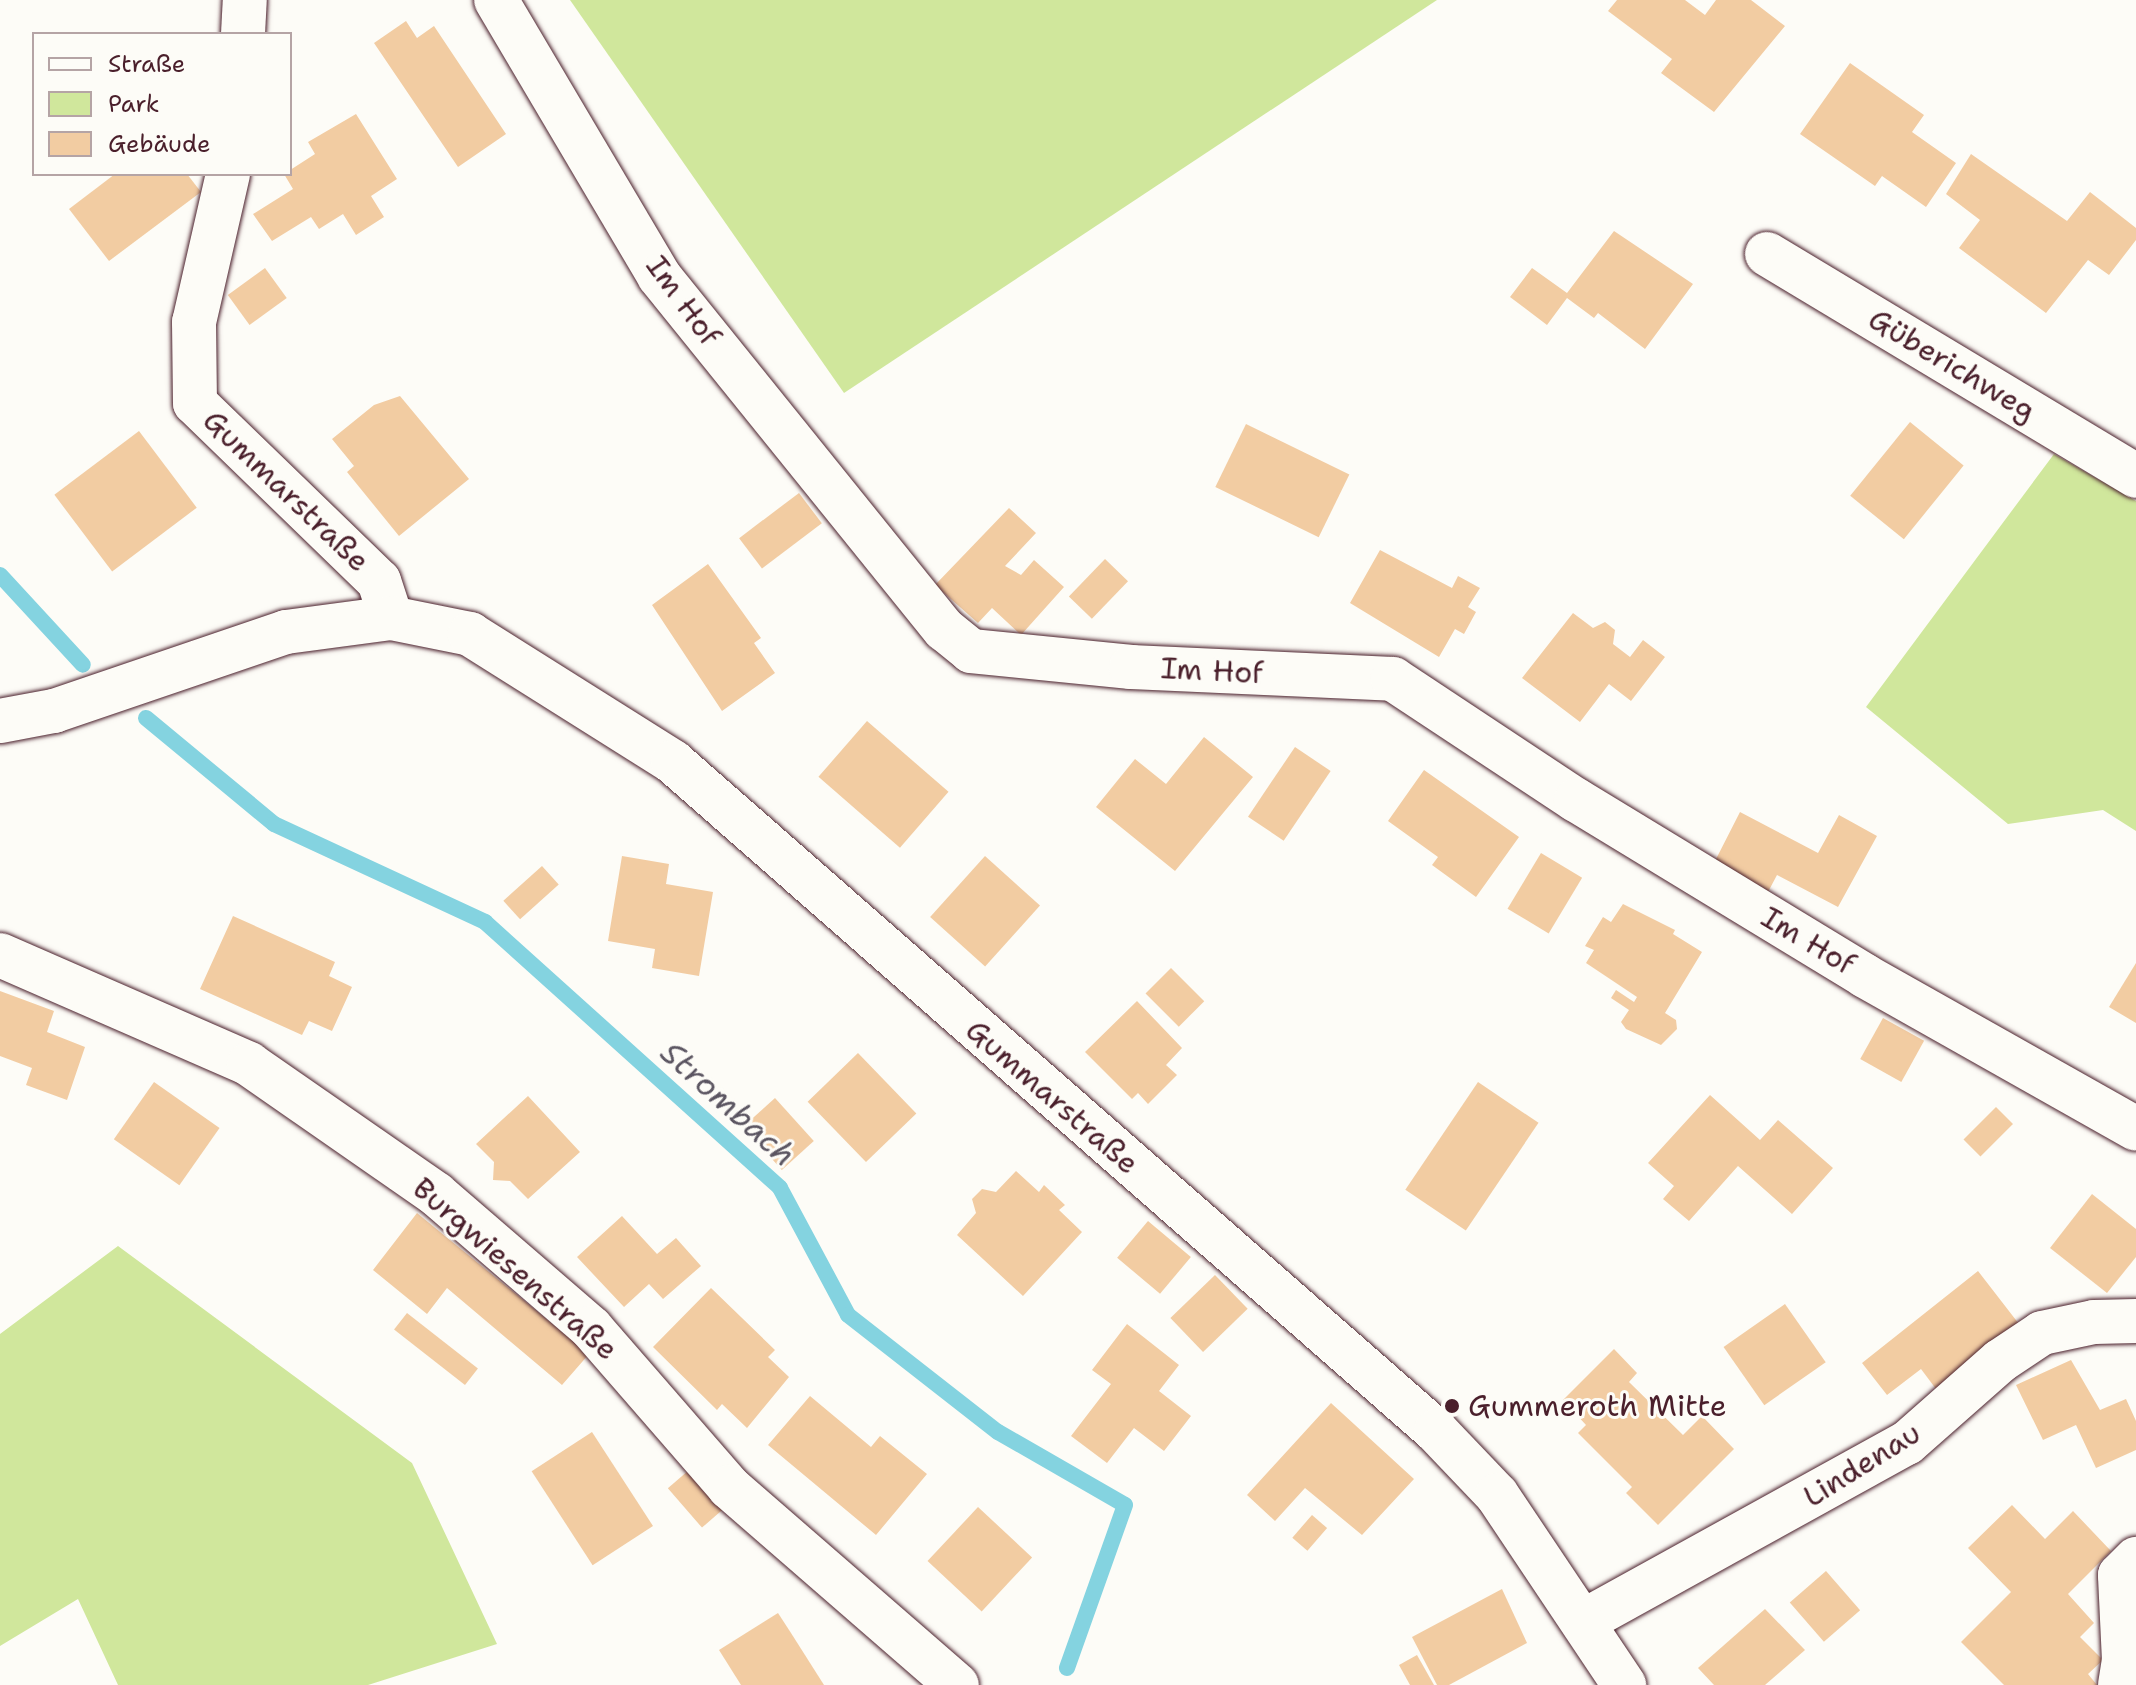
<!DOCTYPE html>
<meta charset="utf-8">
<style>
body{margin:0}
#map{position:relative;width:2136px;height:1685px;overflow:hidden;background:#fdfcf7;font-family:"Shantell Sans",sans-serif}
div>[style]{position:absolute}
.green>*{inset:0;background:#d0e79c}
.stream>*{height:16px;margin:-8px;padding:0 8px;transform-origin:8px;border-radius:8px;background:#84d3e0}
.building>*{inset:0;background:#f2cca2;transform-origin:0 0}
.roads{filter:drop-shadow(0 0 2px #4a1f2b) drop-shadow(0 0 2px #4a1f2b)}
.street>*{height:44px;margin:-22px;padding:0 22px;transform-origin:22px;border-radius:22px;background:#fdfcf7}
.secondary>*{height:44px;margin:-22px;padding:0 22px;transform-origin:22px;border-radius:22px;background:#fdfcf7}
.dots>*{width:22px;height:22px;translate:-50% -50%;box-sizing:border-box;border:4px solid #fdfcf7;border-radius:50%}
span{translate:-50% -50%;white-space:nowrap;text-align:center;line-height:1.15;-webkit-text-stroke:6px #fdfcf7;paint-order:stroke}
.street-label{font-size:30px;color:#4a1f2b}
.poi-label{font-size:30px;color:#4a1f2b}
.left{translate:0 -50%;text-align:left}
.water-label{font-size:32px;color:#5b5561;font-style:italic}
.legend{position:absolute;left:32px;top:32px;width:260px;height:144px;box-sizing:border-box;background:#fdfcf7;border:2px solid #b5a4a5;margin:0;padding:10px 14px;list-style:none;font-size:24px;color:#4a1f2b}
.legend li{display:flex;align-items:center;gap:16px;height:40px}
.legend b{width:40px;border:2px solid #b5a4a5}
</style>
<div id="map">
<div class="green">
<i style="clip-path:polygon(570px 0,1437px 0,844px 393px)"></i>
<i style="clip-path:polygon(2054px 454px,2136px 501px,2136px 831px,2103px 810px,2008px 824px,1866px 707px)"></i>
<i style="clip-path:polygon(118px 1246px,412px 1463px,497px 1644px,368px 1685px,118px 1685px,78px 1599px,0 1646px,0 1334px)"></i>
</div>
<div class="stream">
<i style="left:0;top:575px;width:122px;rotate:47.3deg"></i>
<i style="left:146px;top:718px;width:166px;rotate:39.6deg"></i>
<i style="left:274px;top:824px;width:233px;rotate:24.9deg"></i>
<i style="left:485px;top:922px;width:397px;rotate:42deg"></i>
<i style="left:780px;top:1188px;width:144px;rotate:61.8deg"></i>
<i style="left:848px;top:1315px;width:190px;rotate:38deg"></i>
<i style="left:998px;top:1432px;width:146px;rotate:29.9deg"></i>
<i style="left:1125px;top:1505px;width:173px;rotate:109.6deg"></i>
</div>
<div class="building">
<i style="clip-path:polygon(1617px 0,1685px 0,1705px 15px,1716px 0,1751px 0,1785px 26px,1714px 112px,1661px 73px,1672px 59px,1608px 11px)"></i>
<i style="clip-path:polygon(406px 21px,417px 38px,434px 26px,506px 134px,458px 167px,374px 43px)"></i>
<i style="clip-path:polygon(1850px 63px,1924px 115px,1912px 132px,1956px 163px,1926px 207px,1882px 176px,1875px 186px,1800px 134px)"></i>
<i style="clip-path:polygon(356px 114px,397px 179px,371px 196px,384px 217px,356px 235px,343px 214px,319px 229px,311px 217px,272px 241px,253px 214px,293px 189px,284px 174px,315px 154px,308px 142px)"></i>
<i style="clip-path:polygon(1971px 154px,2067px 221px,2090px 192px,2136px 228px,2136px 240px,2109px 275px,2088px 260px,2046px 313px,1959px 248px,1980px 220px,1946px 194px)"></i>
<i style="clip-path:polygon(115px 174px,187px 174px,201px 192px,109px 261px,69px 209px)"></i>
<i style="clip-path:polygon(1614px 231px,1693px 284px,1645px 349px,1598px 313px,1594px 318px,1567px 298px,1547px 325px,1510px 297px,1532px 268px,1567px 293px)"></i>
<i style="left:265px;top:268px;width:37px;height:46px;rotate:54deg"></i>
<i style="clip-path:polygon(400px 396px,469px 479px,399px 536px,347px 472px,354px 466px,332px 439px,374px 405px)"></i>
<i style="left:1910px;top:422px;width:69px;height:95px;rotate:39deg"></i>
<i style="left:1246px;top:424px;width:115px;height:70px;rotate:26deg"></i>
<i style="left:139px;top:431px;width:96px;height:106px;rotate:53deg"></i>
<i style="left:799px;top:493px;width:38px;height:75px;rotate:53deg"></i>
<i style="clip-path:polygon(1009px 508px,1036px 533px,1005px 566px,1021px 575px,1034px 560px,1064px 587px,1021px 635px,992px 608px,978px 623px,935px 585px)"></i>
<i style="clip-path:polygon(1380px 550px,1452px 588px,1458px 576px,1480px 588px,1468px 607px,1476px 612px,1464px 634px,1455px 629px,1439px 657px,1350px 603px)"></i>
<i style="left:1105px;top:559px;width:32px;height:52px;rotate:44deg"></i>
<i style="clip-path:polygon(708px 564px,761px 638px,754px 643px,775px 673px,722px 711px,652px 605px)"></i>
<i style="clip-path:polygon(1573px 613px,1593px 628px,1605px 622px,1615px 630px,1613px 644px,1630px 657px,1643px 640px,1665px 657px,1631px 701px,1609px 684px,1580px 722px,1522px 678px)"></i>
<i style="left:867px;top:721px;width:108px;height:74px;rotate:41deg"></i>
<i style="clip-path:polygon(1204px 737px,1253px 777px,1175px 871px,1096px 807px,1135px 759px,1166px 784px)"></i>
<i style="left:1295px;top:747px;width:43px;height:84px;rotate:34deg"></i>
<i style="clip-path:polygon(1424px 770px,1519px 837px,1476px 897px,1432px 865px,1438px 857px,1388px 821px)"></i>
<i style="clip-path:polygon(1740px 812px,1818px 853px,1839px 815px,1877px 836px,1838px 907px,1777px 875px,1768px 892px,1714px 863px)"></i>
<i style="left:1541px;top:853px;width:48px;height:65px;rotate:31deg"></i>
<i style="clip-path:polygon(622px 856px,669px 864px,666px 884px,713px 892px,699px 976px,652px 968px,655px 949px,608px 941px)"></i>
<i style="left:985px;top:856px;width:74px;height:82px;rotate:42deg"></i>
<i style="left:542px;top:866px;width:25px;height:52px;rotate:48deg"></i>
<i style="clip-path:polygon(1623px 904px,1675px 930px,1673px 934px,1702px 952px,1665px 1013px,1676px 1020px,1677px 1029px,1661px 1045px,1626px 1029px,1621px 1022px,1629px 1010px,1611px 998px,1616px 990px,1634px 1002px,1637px 997px,1586px 963px,1594px 950px,1585px 946px,1603px 917px,1611px 922px)"></i>
<i style="clip-path:polygon(233px 916px,335px 962px,329px 976px,352px 987px,332px 1031px,309px 1021px,302px 1035px,200px 989px)"></i>
<i style="clip-path:polygon(2136px 963px,2136px 1023px,2109px 1007px)"></i>
<i style="left:1171px;top:968px;width:47px;height:36px;rotate:45deg"></i>
<i style="clip-path:polygon(0 991px,54px 1011px,47px 1032px,85px 1047px,67px 1100px,26px 1085px,32px 1068px,0 1056px)"></i>
<i style="clip-path:polygon(1137px 1001px,1182px 1048px,1166px 1065px,1177px 1075px,1148px 1104px,1138px 1093px,1132px 1099px,1085px 1052px)"></i>
<i style="left:1883px;top:1018px;width:47px;height:47px;rotate:29deg"></i>
<i style="left:858px;top:1053px;width:84px;height:70px;rotate:46deg"></i>
<i style="left:154px;top:1082px;width:80px;height:70px;rotate:35deg"></i>
<i style="left:1478px;top:1082px;width:73px;height:130px;rotate:34deg"></i>
<i style="clip-path:polygon(1710px 1095px,1760px 1140px,1778px 1120px,1833px 1168px,1792px 1214px,1738px 1166px,1689px 1221px,1663px 1199px,1674px 1186px,1648px 1163px)"></i>
<i style="clip-path:polygon(528px 1096px,580px 1152px,528px 1199px,510px 1181px,493px 1180px,494px 1162px,476px 1144px)"></i>
<i style="left:775px;top:1098px;width:58px;height:43px;rotate:48deg"></i>
<i style="left:1996px;top:1107px;width:24px;height:46px;rotate:45deg"></i>
<i style="clip-path:polygon(1016px 1171px,1039px 1192px,1044px 1185px,1065px 1205px,1059px 1210px,1082px 1232px,1023px 1296px,957px 1235px,976px 1213px,972px 1199px,982px 1189px,996px 1192px)"></i>
<i style="clip-path:polygon(2092px 1194px,2136px 1229px,2136px 1257px,2107px 1293px,2050px 1248px)"></i>
<i style="clip-path:polygon(417px 1213px,589px 1354px,562px 1385px,447px 1288px,427px 1314px,373px 1270px)"></i>
<i style="clip-path:polygon(622px 1216px,657px 1254px,676px 1238px,701px 1266px,663px 1299px,649px 1284px,624px 1307px,577px 1257px)"></i>
<i style="left:1148px;top:1221px;width:56px;height:48px;rotate:40deg"></i>
<i style="clip-path:polygon(1978px 1271px,2019px 1324px,1936px 1389px,1921px 1369px,1887px 1395px,1862px 1363px)"></i>
<i style="left:1215px;top:1275px;width:47px;height:62px;rotate:46deg"></i>
<i style="clip-path:polygon(711px 1288px,775px 1350px,768px 1357px,789px 1377px,747px 1428px,722px 1404px,717px 1410px,653px 1347px)"></i>
<i style="left:1785px;top:1304px;width:71px;height:75px;rotate:55deg"></i>
<i style="left:407px;top:1313px;width:90px;height:21px;rotate:38deg"></i>
<i style="clip-path:polygon(1127px 1324px,1179px 1365px,1159px 1391px,1191px 1416px,1164px 1451px,1134px 1428px,1107px 1463px,1071px 1436px,1111px 1384px,1092px 1370px)"></i>
<i style="clip-path:polygon(1614px 1349px,1637px 1373px,1629px 1382px,1683px 1435px,1702px 1416px,1734px 1449px,1658px 1525px,1626px 1493px,1632px 1487px,1578px 1433px,1586px 1425px,1563px 1400px)"></i>
<i style="clip-path:polygon(2071px 1360px,2100px 1410px,2126px 1399px,2136px 1421px,2136px 1450px,2096px 1468px,2076px 1425px,2043px 1440px,2016px 1385px)"></i>
<i style="clip-path:polygon(810px 1396px,871px 1447px,880px 1436px,927px 1474px,876px 1535px,768px 1445px)"></i>
<i style="clip-path:polygon(1331px 1403px,1414px 1479px,1362px 1535px,1305px 1488px,1275px 1521px,1247px 1495px)"></i>
<i style="left:592px;top:1432px;width:112px;height:72px;rotate:57deg"></i>
<i style="left:689px;top:1470px;width:52px;height:28px;rotate:49deg"></i>
<i style="clip-path:polygon(2012px 1505px,2045px 1539px,2073px 1511px,2111px 1551px,2068px 1594px,2094px 1623px,2080px 1637px,2103px 1660px,2088px 1674px,2097px 1685px,2004px 1685px,1961px 1642px,2011px 1592px,1968px 1548px)"></i>
<i style="left:978px;top:1507px;width:74px;height:74px;rotate:43deg"></i>
<i style="left:1312px;top:1515px;width:20px;height:30px;rotate:41deg"></i>
<i style="left:1826px;top:1571px;width:52px;height:48px;rotate:49deg"></i>
<i style="clip-path:polygon(1502px 1589px,1527px 1643px,1449px 1685px,1437px 1685px,1412px 1637px)"></i>
<i style="clip-path:polygon(1765px 1609px,1805px 1650px,1765px 1685px,1714px 1685px,1698px 1668px)"></i>
<i style="clip-path:polygon(778px 1613px,791px 1633px,824px 1685px,741px 1685px,719px 1650px)"></i>
<i style="clip-path:polygon(1417px 1655px,1434px 1685px,1410px 1685px,1399px 1665px)"></i>
</div>
<div class="roads">
<div class="street">
<i style="left:496px;top:0;width:321px;rotate:59.4deg"></i>
<i style="left:659px;top:276px;width:454px;rotate:51.1deg"></i>
<i style="left:944px;top:629px;width:35px;rotate:39deg"></i>
<i style="left:971px;top:651px;width:161px;rotate:5.7deg"></i>
<i style="left:1131px;top:667px;width:262px;rotate:2.6deg"></i>
<i style="left:1393px;top:679px;width:219px;rotate:33.5deg"></i>
<i style="left:1576px;top:800px;width:338px;rotate:31.3deg"></i>
<i style="left:1865px;top:976px;width:311px;rotate:29.4deg"></i>
<i style="left:243px;top:34px;width:34px;rotate:-87deg"></i>
<i style="left:228px;top:174px;width:152px;rotate:102.9deg"></i>
<i style="left:194px;top:322px;width:81px;rotate:89.3deg"></i>
<i style="left:195px;top:403px;width:256px;rotate:44.1deg"></i>
<i style="left:379px;top:581px;width:39px;rotate:72deg"></i>
<i style="left:1767px;top:254px;width:431px;rotate:31deg"></i>
<i style="left:0;top:955px;width:272px;rotate:23.6deg"></i>
<i style="left:249px;top:1064px;width:228px;rotate:34.8deg"></i>
<i style="left:436px;top:1194px;width:205px;rotate:40.8deg"></i>
<i style="left:591px;top:1328px;width:211px;rotate:49deg"></i>
<i style="left:729px;top:1487px;width:302px;rotate:41deg"></i>
<i style="left:1584px;top:1621px;width:369px;rotate:-28.9deg"></i>
<i style="left:1907px;top:1443px;width:124px;rotate:-41.4deg"></i>
<i style="left:2000px;top:1361px;width:50px;rotate:-33.7deg"></i>
<i style="left:2042px;top:1333px;width:53px;rotate:-11.9deg"></i>
<i style="left:2094px;top:1322px;width:42px;rotate:-1.4deg"></i>
<i style="left:2120px;top:1685px;width:24px;rotate:-81deg"></i>
<i style="left:2124px;top:1661px;width:86px;rotate:-92.7deg"></i>
<i style="left:2120px;top:1575px;width:23px;rotate:-45deg"></i>
</div>
<div class="secondary">
<i style="left:0;top:721px;width:55px;rotate:-10.5deg"></i>
<i style="left:54px;top:711px;width:245px;rotate:-18.8deg"></i>
<i style="left:286px;top:632px;width:106px;rotate:-7.6deg"></i>
<i style="left:391px;top:618px;width:81px;rotate:11.4deg"></i>
<i style="left:470px;top:634px;width:240px;rotate:32.2deg"></i>
<i style="left:673px;top:762px;width:1015px;rotate:41.24deg"></i>
<i style="left:1436px;top:1431px;width:88px;rotate:46.4deg"></i>
<i style="left:1497px;top:1495px;width:229px;rotate:56.2deg"></i>
</div>
</div>
<div class="dots">
<i style="left:1452px;top:1406px;background:#4a1f2b"></i>
</div>
<div class="street-label">
<span style="left:683px;top:301px;rotate:54deg">Im Hof</span>
<span style="left:1952px;top:365px;rotate:31deg">Güberichweg</span>
<span style="left:286px;top:491px;rotate:44deg">Gummarstraße</span>
<span style="left:1212px;top:671px;rotate:3deg">Im Hof</span>
<span style="left:1808px;top:941px;rotate:31deg">Im Hof</span>
<span style="left:1052px;top:1097px;rotate:41deg">Gummarstraße</span>
<span style="left:515px;top:1269px;rotate:41deg">Burgwiesenstraße</span>
<span style="left:1862px;top:1465px;rotate:-32deg">Lindenau</span>
</div>
<div class="poi-label">
<span class="left" style="left:1468px;top:1406px">Gummeroth Mitte</span>
</div>
<div class="water-label">
<span style="left:728px;top:1104px;rotate:42deg">Strombach</span>
</div>
<ul class="legend">
<li><b style="height:10px;background:#fdfcf7"></b>Straße</li>
<li><b style="height:22px;background:#d0e79c"></b>Park</li>
<li><b style="height:22px;background:#f2cca2"></b>Gebäude</li>
</ul>
</div>
